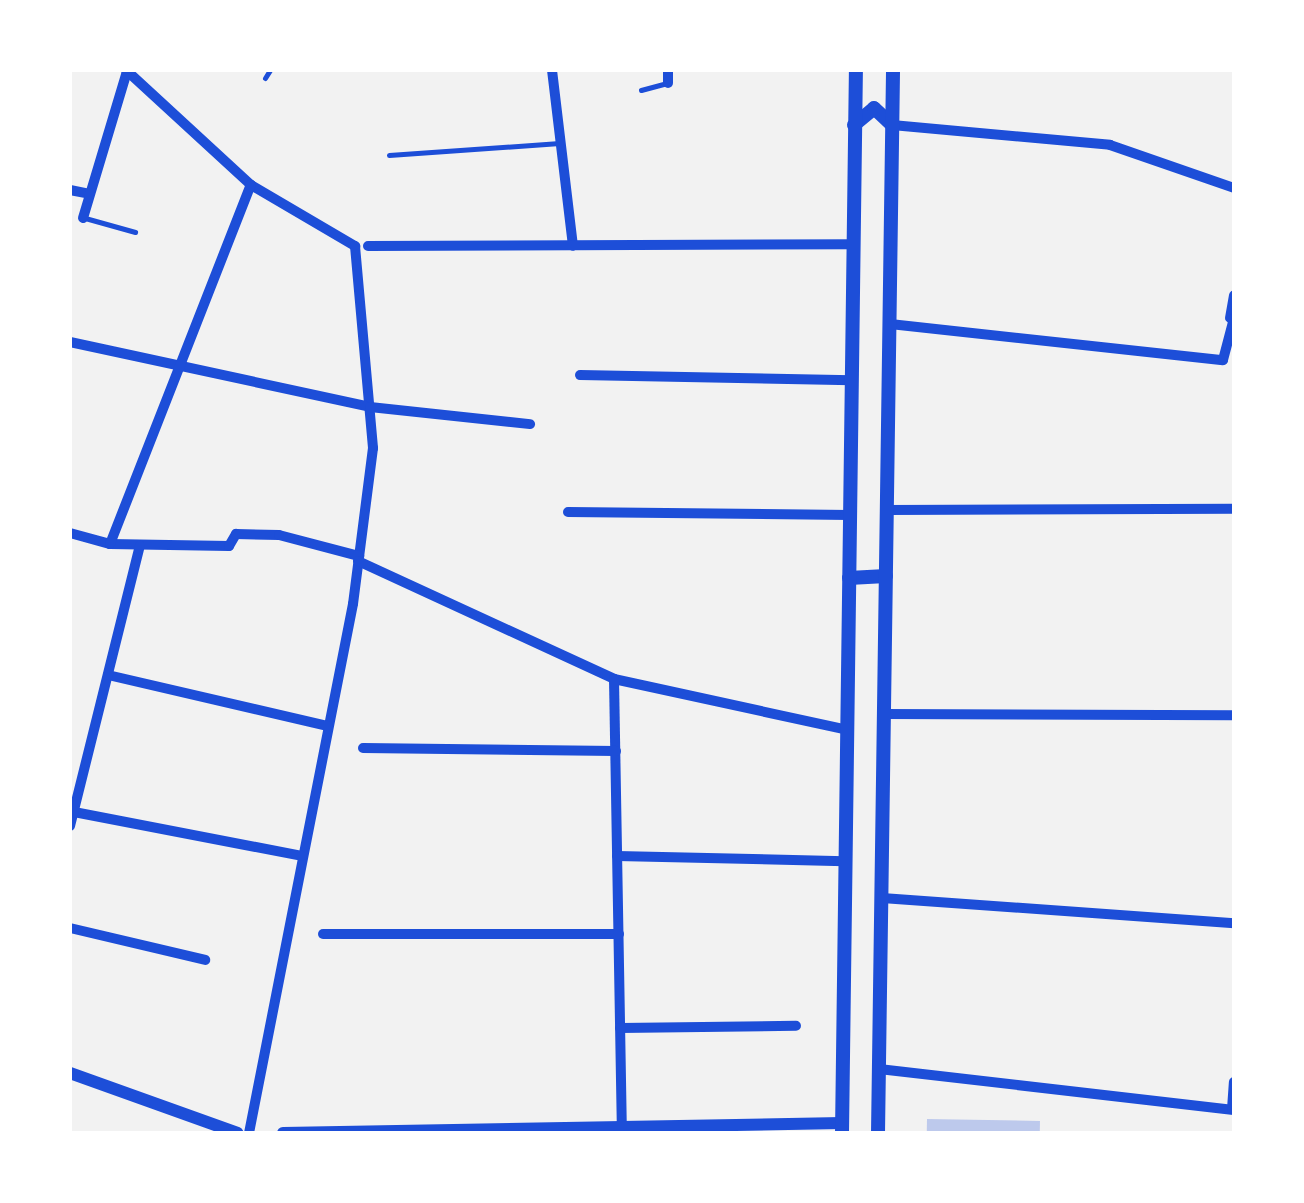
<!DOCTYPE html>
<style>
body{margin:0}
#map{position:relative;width:1304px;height:1203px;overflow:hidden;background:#f2f2f2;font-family:Poppins,sans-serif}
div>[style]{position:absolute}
.building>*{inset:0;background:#bdc9ec;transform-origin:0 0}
.service>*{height:5px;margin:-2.5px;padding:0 2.5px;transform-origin:2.5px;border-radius:2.5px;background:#1d4ed8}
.minor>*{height:10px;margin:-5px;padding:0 5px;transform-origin:5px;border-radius:5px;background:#1d4ed8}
.tertiary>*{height:12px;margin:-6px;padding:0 6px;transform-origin:6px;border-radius:6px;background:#1d4ed8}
.secondary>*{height:14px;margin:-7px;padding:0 7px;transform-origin:7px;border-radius:7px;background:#1d4ed8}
span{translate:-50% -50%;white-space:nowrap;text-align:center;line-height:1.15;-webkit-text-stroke:8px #fff;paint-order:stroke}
.frame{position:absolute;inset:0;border:72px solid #fff;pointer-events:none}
</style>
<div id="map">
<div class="building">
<i style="left:927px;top:1119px;width:113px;height:14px;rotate:1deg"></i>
</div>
<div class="service">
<i style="left:265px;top:78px;width:9px;rotate:-58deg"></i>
<i style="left:641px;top:90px;width:28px;rotate:-15deg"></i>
<i style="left:389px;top:155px;width:171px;rotate:-4deg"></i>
<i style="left:85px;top:218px;width:52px;rotate:15.6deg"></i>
</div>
<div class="minor">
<i style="left:126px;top:70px;width:170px;rotate:42.6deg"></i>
<i style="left:251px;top:185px;width:121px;rotate:30.4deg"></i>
<i style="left:355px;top:246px;width:203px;rotate:84.9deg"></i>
<i style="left:373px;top:448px;width:157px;rotate:97.3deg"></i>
<i style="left:353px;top:604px;width:539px;rotate:101.12deg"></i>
<i style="left:552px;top:70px;width:177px;rotate:83.2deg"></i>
<i style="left:668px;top:70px;width:13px;rotate:90deg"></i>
<i style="left:892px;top:125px;width:219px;rotate:5.2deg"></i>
<i style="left:1110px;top:145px;width:131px;rotate:19.1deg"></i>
<i style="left:70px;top:190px;width:20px;rotate:11deg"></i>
<i style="left:83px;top:218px;width:153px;rotate:-73.3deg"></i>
<i style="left:368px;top:246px;width:485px;rotate:-0.2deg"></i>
<i style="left:1230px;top:318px;width:23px;rotate:-80deg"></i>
<i style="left:890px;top:324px;width:335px;rotate:6.2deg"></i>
<i style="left:1223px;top:360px;width:43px;rotate:-75.3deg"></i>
<i style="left:70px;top:342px;width:307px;rotate:12.2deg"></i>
<i style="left:370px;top:407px;width:161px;rotate:6.1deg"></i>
<i style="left:580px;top:375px;width:272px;rotate:1.1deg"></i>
<i style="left:887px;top:510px;width:347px;rotate:-0.2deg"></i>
<i style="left:568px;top:512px;width:282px;rotate:0.6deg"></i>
<i style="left:70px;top:533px;width:41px;rotate:15.4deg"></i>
<i style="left:110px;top:544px;width:119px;rotate:1deg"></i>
<i style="left:229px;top:546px;width:14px;rotate:-60deg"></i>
<i style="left:236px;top:534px;width:43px;rotate:1.3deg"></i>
<i style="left:279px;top:535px;width:83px;rotate:14.7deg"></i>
<i style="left:110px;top:544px;width:386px;rotate:-68.6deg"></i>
<i style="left:358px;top:561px;width:282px;rotate:24.7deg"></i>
<i style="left:614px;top:679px;width:239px;rotate:12.3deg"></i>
<i style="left:108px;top:675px;width:226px;rotate:13.1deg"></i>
<i style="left:614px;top:679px;width:447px;rotate:89deg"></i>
<i style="left:884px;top:714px;width:350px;rotate:0.2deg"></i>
<i style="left:363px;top:748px;width:253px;rotate:0.7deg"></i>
<i style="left:74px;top:812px;width:232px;rotate:10.9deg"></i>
<i style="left:70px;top:826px;width:289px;rotate:-76deg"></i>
<i style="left:617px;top:856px;width:228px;rotate:1.3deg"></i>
<i style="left:882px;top:898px;width:353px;rotate:4.1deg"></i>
<i style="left:70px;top:928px;width:139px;rotate:13.3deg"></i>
<i style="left:323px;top:934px;width:296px"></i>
<i style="left:620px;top:1028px;width:176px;rotate:-0.7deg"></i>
<i style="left:879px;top:1069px;width:357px;rotate:6.6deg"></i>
<i style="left:1232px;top:1109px;width:27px;rotate:-86deg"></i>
</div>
<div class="tertiary">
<i style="left:70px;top:1073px;width:178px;rotate:19.7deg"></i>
<i style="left:283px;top:1133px;width:559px;rotate:-1.02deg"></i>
</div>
<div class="secondary">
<i style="left:854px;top:125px;width:26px;rotate:-40deg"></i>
<i style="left:874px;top:108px;width:25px;rotate:43deg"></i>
<i style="left:849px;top:578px;width:37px;rotate:-3deg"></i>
<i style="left:842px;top:1133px;width:1063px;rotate:-89.25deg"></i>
<i style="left:878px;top:1133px;width:1063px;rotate:-89.19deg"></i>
</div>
<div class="frame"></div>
</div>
